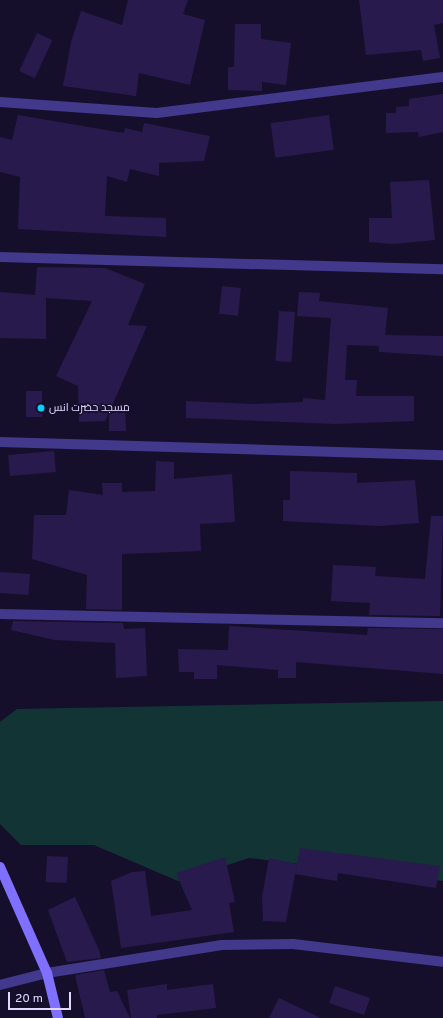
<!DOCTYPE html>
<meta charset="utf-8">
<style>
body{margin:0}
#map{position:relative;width:443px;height:1018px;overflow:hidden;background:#160f2b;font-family:Overpass,Cairo,sans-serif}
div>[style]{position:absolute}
.green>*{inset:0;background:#123435}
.building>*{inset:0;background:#291a4d;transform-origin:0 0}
.street>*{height:10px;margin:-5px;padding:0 5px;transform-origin:5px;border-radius:5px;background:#42388c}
.secondary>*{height:10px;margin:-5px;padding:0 5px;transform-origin:5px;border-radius:5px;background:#8070ff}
.dots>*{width:11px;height:11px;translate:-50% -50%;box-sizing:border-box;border:2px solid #160f2b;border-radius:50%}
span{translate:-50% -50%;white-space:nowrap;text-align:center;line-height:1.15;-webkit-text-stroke:3px #160f2b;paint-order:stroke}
.poi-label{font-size:11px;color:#e1d9ff}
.left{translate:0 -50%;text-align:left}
.scale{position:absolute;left:8px;top:992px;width:63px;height:18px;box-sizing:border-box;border:2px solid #e1d9ff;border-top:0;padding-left:5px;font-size:12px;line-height:14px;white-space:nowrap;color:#e1d9ff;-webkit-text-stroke:3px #160f2b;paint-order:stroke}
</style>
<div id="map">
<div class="green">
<i style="clip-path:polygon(443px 701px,443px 881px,249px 858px,178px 881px,94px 845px,21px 845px,0 824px,0 722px,17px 709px)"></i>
</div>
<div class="building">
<i style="clip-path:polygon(128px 0,188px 0,183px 14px,205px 20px,190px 85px,139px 73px,136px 96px,63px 86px,71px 42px,81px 11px,122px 25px)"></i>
<i style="clip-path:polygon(359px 0,443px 0,443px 23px,434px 25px,440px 58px,423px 61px,421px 50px,366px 55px)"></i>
<i style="clip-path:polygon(235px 24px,261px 24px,261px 39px,291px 43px,286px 85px,262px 82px,262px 91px,228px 90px,228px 67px,234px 67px)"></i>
<i style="left:37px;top:33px;width:17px;height:42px;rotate:25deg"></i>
<i style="clip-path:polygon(443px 94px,443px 132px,419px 137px,418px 132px,386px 133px,386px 113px,396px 113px,396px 107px,409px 106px,409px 99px)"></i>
<i style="clip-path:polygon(18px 115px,124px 133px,125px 128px,142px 132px,144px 123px,210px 136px,204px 161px,159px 163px,159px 176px,130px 169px,127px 182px,107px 176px,105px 216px,166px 218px,166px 237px,18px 229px,20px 177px,0 172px,0 137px,12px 140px)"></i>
<i style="left:329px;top:115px;width:35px;height:59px;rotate:82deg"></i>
<i style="clip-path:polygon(429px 180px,435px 240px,393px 244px,369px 242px,369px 218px,392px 218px,390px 182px)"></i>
<i style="clip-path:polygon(37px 267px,105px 268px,145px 284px,128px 325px,147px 326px,111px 408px,125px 408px,126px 431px,109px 431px,109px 412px,105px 421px,79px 422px,78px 386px,56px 376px,92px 301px,46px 298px,46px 339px,0 338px,0 292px,35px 295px)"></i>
<i style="left:222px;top:286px;width:19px;height:28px;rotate:6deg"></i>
<i style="clip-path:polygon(299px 292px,320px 293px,319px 301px,388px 308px,385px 335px,443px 336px,443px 356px,379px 352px,379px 346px,347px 345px,345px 380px,357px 380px,356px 396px,414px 396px,414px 421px,335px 424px,186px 418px,186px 401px,253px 404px,303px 402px,303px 398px,325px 400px,331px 318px,297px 316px)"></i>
<i style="left:279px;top:311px;width:16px;height:50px;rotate:4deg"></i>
<i style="left:26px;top:391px;width:16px;height:26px"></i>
<i style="left:54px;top:451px;width:21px;height:46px;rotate:85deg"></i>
<i style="clip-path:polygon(156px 461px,174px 462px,174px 479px,232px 474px,235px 522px,200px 524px,201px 551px,122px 554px,122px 610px,86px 609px,87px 575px,32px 559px,34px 515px,66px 515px,69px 490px,103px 495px,102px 483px,122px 483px,122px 492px,155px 491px)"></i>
<i style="clip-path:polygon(290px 471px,357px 473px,357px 483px,415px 480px,419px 523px,379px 526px,283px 521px,283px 500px,290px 500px)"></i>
<i style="clip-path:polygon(431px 516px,443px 516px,440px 616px,369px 615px,370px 603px,331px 601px,333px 565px,376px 567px,375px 576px,425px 579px)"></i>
<i style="left:0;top:572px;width:30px;height:21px;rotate:4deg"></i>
<i style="clip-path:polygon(13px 621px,123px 623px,124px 629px,145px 628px,147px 676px,116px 678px,115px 643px,55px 640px,11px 630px)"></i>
<i style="clip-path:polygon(229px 626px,367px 635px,368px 628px,443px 629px,443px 674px,296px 662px,296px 678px,278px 678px,278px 670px,217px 665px,217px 679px,194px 679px,194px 672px,179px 672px,178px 649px,228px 650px)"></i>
<i style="clip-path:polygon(300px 848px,440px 866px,436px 888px,338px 873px,337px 881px,295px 874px)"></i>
<i style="left:47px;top:856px;width:21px;height:26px;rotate:3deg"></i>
<i style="clip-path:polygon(225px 857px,235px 902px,229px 903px,234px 932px,121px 948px,111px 881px,132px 872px,145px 871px,151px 916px,192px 910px,176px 873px)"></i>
<i style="clip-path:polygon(269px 858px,297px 864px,286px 922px,263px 921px,262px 897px)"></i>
<i style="clip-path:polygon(75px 897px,99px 950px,101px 958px,67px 962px,48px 910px)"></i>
<i style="clip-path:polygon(104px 970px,110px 992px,117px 991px,130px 1018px,85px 1018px,75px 975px)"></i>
<i style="clip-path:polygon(167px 984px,167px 990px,213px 984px,216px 1008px,157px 1015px,157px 1018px,131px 1018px,127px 990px)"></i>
<i style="left:335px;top:986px;width:37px;height:18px;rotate:19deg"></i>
<i style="clip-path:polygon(279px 998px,321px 1018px,269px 1018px)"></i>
</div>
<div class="street">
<i style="left:0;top:102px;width:157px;rotate:4deg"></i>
<i style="left:157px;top:113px;width:288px;rotate:-7.2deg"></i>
<i style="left:0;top:257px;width:443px;rotate:1.6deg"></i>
<i style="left:0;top:442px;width:443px;rotate:1.7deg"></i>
<i style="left:0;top:614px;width:443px;rotate:1.2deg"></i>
<i style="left:0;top:985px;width:49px;rotate:-14.3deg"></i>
<i style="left:47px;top:973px;width:177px;rotate:-9.1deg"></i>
<i style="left:222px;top:945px;width:71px;rotate:-0.8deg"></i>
<i style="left:293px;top:944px;width:151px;rotate:6.8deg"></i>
</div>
<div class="secondary">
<i style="left:0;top:867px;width:116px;rotate:66.1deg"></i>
<i style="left:47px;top:973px;width:46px;rotate:76.3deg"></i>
</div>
<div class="dots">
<i style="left:41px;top:408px;background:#05d0ff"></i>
</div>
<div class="poi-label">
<span class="left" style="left:49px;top:408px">مسجد حضرت انس</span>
</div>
<div class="scale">20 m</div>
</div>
